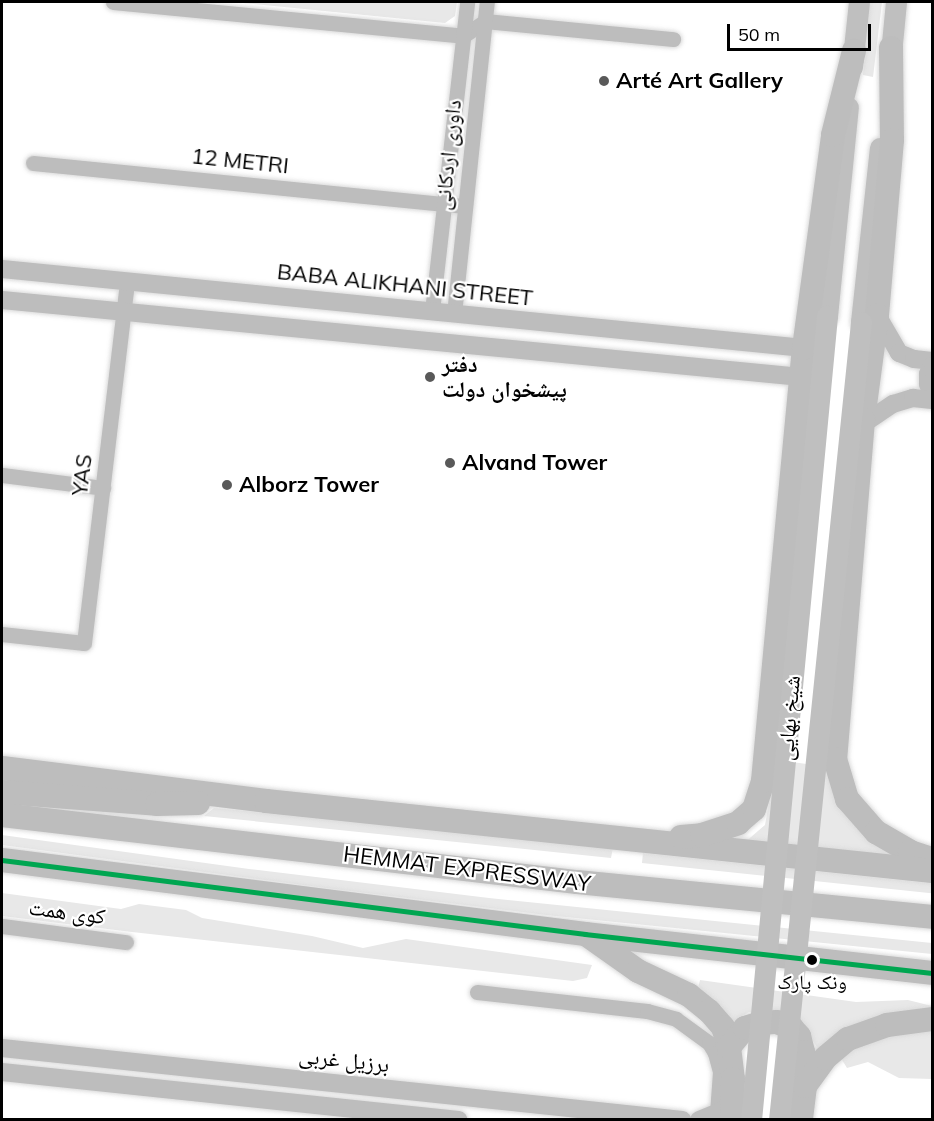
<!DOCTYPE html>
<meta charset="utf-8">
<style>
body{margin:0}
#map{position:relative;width:934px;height:1121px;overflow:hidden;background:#fff;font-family:Mulish,"Noto Naskh Arabic",sans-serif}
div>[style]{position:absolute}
.green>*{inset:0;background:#e8e8e8;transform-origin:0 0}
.roads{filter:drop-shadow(0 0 2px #dbdbdb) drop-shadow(0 0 2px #dbdbdb)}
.minor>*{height:15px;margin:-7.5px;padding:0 7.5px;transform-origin:7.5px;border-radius:7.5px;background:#bdbdbd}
.tertiary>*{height:18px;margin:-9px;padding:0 9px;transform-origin:9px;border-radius:9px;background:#bdbdbd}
.secondary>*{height:21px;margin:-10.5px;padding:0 10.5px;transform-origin:10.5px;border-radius:10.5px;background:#bfbfbf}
.trunk>*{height:24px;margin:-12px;padding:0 12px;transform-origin:12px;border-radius:12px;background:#bdbdbd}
.secondary-bridge>*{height:21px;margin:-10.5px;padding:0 10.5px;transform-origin:10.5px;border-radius:10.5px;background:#bfbfbf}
.bus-1>*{height:4.5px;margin:-2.25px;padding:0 2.25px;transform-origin:2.25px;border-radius:2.25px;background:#00a651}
.dots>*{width:16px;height:16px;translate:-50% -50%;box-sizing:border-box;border:3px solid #fff;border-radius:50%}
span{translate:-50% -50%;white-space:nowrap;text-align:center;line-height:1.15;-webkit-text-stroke:4.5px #fff;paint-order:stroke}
.bus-label{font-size:20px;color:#000}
.poi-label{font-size:22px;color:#000;font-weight:700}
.left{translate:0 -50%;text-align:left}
.street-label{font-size:22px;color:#000}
.frame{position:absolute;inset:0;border:3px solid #000;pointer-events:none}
.scale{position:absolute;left:727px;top:24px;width:144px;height:27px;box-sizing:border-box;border:3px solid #000;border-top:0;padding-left:8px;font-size:18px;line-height:21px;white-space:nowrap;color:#000;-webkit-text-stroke:4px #fff;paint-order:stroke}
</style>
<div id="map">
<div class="green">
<i style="clip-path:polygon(233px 2px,457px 2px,455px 16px,445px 23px)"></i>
<i style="clip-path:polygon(869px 2px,882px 2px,873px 77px,863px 75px)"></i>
<i style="clip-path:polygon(777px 760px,829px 767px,889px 850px,889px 860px,743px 844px,765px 825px)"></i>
<i style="clip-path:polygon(214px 808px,613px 847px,611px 858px,204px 816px)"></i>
<i style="clip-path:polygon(2px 835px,249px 869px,489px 898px,932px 943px,932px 954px,546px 915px,326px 888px,2px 845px)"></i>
<i style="left:643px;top:853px;width:291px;height:10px;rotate:6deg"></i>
<i style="clip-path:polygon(2px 893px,121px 909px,139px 904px,186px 910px,202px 918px,312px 936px,363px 948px,406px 939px,592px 965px,587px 978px,573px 981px,132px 932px,2px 916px)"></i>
<i style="clip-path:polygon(700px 980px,856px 1002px,908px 1000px,932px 1006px,932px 1009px,818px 1049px,801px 1021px,749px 1012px,732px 1022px,698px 989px)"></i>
<i style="clip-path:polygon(932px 1026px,932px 1079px,899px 1078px,868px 1062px,847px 1068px,839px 1055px,849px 1047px)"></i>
</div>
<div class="roads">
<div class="minor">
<i style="left:113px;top:2px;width:352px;rotate:5.5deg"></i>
<i style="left:463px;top:36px;width:27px;rotate:-34deg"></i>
<i style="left:485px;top:21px;width:189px;rotate:5.5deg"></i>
<i style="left:33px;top:163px;width:434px;rotate:5.7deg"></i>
<i style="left:432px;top:311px;width:311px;rotate:-83.5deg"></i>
<i style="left:454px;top:314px;width:314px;rotate:-84deg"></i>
<i style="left:2px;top:475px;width:102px;rotate:7.3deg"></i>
<i style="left:2px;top:634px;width:82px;rotate:6.3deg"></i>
<i style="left:84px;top:643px;width:364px;rotate:-83.2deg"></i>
<i style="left:2px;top:926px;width:125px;rotate:7.4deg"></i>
<i style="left:477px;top:992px;width:171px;rotate:6.4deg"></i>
<i style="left:647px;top:1011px;width:30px;rotate:15deg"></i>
<i style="left:676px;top:1019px;width:41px;rotate:36deg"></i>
<i style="left:709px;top:1043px;width:12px;rotate:59deg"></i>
<i style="left:715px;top:1053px;width:20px;rotate:75deg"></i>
<i style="left:720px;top:1072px;width:41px;rotate:94.2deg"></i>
</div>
<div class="tertiary">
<i style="left:2px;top:269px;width:806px;rotate:5.63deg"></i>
<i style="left:2px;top:300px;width:803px;rotate:5.5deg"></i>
<i style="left:877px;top:315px;width:44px;rotate:59.9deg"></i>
<i style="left:899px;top:353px;width:16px;rotate:22deg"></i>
<i style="left:914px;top:359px;width:18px;rotate:6deg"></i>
<i style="left:932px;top:366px;width:9px;rotate:117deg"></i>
<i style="left:928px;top:374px;width:10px;rotate:90deg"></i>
<i style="left:928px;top:384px;width:12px;rotate:70deg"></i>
<i style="left:863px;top:424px;width:36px;rotate:-34deg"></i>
<i style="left:893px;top:404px;width:21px;rotate:-17deg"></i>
<i style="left:913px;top:398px;width:19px;rotate:6deg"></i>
<i style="left:2px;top:1048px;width:684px;rotate:6.04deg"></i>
<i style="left:2px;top:1072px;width:459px;rotate:6deg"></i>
<i style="left:699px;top:1120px;width:37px;rotate:-22deg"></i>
</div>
<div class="secondary">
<i style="left:890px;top:64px;width:62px;rotate:-84.5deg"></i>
<i style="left:852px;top:67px;width:65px;rotate:-83.9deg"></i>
<i style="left:827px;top:316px;width:210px;rotate:-84.3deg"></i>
<i style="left:861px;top:322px;width:175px;rotate:-83.8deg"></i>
</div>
<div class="trunk">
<i style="left:891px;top:48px;width:92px;rotate:89.4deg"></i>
<i style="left:892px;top:140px;width:176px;rotate:94.9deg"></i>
<i style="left:877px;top:315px;width:106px;rotate:97.6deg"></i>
<i style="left:863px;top:420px;width:340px;rotate:94.7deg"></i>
<i style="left:835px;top:759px;width:42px;rotate:73.3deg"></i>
<i style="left:847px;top:799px;width:44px;rotate:48.7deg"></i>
<i style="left:876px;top:832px;width:39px;rotate:30deg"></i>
<i style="left:910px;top:852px;width:23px;rotate:18deg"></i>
<i style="left:2px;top:768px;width:266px;rotate:7.1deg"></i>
<i style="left:266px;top:801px;width:670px;rotate:6deg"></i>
<i style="left:2px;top:792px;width:155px;rotate:4.4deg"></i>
<i style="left:157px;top:804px;width:41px;rotate:-1.4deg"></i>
<i style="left:2px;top:815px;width:579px;rotate:6.65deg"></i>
<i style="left:577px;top:882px;width:357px;rotate:5.6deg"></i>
<i style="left:681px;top:837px;width:21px;rotate:-5deg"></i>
<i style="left:702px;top:835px;width:38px;rotate:-18deg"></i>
<i style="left:738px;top:823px;width:21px;rotate:-41deg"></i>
<i style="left:754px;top:809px;width:29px;rotate:-72deg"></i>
<i style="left:763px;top:781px;width:435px;rotate:-84.6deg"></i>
<i style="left:804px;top:348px;width:215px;rotate:-82.2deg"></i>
<i style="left:833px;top:135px;width:87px;rotate:-76deg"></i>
<i style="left:2px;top:860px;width:588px;rotate:7.23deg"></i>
<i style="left:585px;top:934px;width:349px;rotate:6.4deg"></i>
<i style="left:587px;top:935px;width:62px;rotate:35.2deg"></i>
<i style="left:638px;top:971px;width:56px;rotate:25.2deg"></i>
<i style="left:689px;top:995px;width:26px;rotate:39deg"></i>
<i style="left:709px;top:1011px;width:21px;rotate:49deg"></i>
<i style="left:723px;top:1027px;width:21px;rotate:73deg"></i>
<i style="left:729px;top:1047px;width:32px;rotate:83deg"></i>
<i style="left:733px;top:1079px;width:41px;rotate:91.4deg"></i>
<i style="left:729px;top:1047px;width:25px;rotate:-50deg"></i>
<i style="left:745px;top:1028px;width:17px;rotate:-17deg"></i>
<i style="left:761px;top:1023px;width:16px;rotate:-4deg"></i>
<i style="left:777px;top:1022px;width:16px;rotate:22deg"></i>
<i style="left:792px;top:1028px;width:11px;rotate:49deg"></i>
<i style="left:799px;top:1036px;width:16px;rotate:76deg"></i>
<i style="left:803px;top:1052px;width:34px;rotate:87deg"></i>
<i style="left:805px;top:1086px;width:34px;rotate:97deg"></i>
<i style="left:805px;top:1086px;width:34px;rotate:-54deg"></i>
<i style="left:825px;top:1058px;width:30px;rotate:-40deg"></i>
<i style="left:848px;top:1039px;width:41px;rotate:-19.7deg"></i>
<i style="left:887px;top:1025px;width:45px;rotate:-7.6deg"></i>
</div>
</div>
<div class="secondary-bridge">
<i style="left:751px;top:1120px;width:808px;rotate:-84.6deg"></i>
<i style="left:779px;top:1120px;width:802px;rotate:-84.13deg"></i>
</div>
<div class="bus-1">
<i style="left:2px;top:860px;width:588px;rotate:7.23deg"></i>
<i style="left:585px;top:934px;width:349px;rotate:6.4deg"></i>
</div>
<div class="dots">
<i style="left:604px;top:81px;background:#595959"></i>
<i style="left:430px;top:377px;background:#595959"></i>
<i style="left:450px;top:463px;background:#595959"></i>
<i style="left:227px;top:485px;background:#595959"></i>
<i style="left:812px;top:960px;background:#000"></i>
</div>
<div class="bus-label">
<span style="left:812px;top:981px">ونک پارک</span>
</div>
<div class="poi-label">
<span class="left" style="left:616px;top:81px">Arté Art Gallery</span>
<span class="left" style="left:442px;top:377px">دفتر<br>پیشخوان دولت</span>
<span class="left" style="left:462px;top:463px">Alvand Tower</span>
<span class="left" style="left:239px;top:485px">Alborz Tower</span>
</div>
<div class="street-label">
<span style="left:448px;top:155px;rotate:-84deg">داوری اردکانی</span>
<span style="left:240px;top:161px;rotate:6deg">12 METRI</span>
<span style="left:405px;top:285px;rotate:6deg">BABA ALIKHANI STREET</span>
<span style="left:82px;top:475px;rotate:-83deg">YAS</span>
<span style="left:789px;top:718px;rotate:-85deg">شیخ بهایی</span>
<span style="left:467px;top:869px;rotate:7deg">HEMMAT EXPRESSWAY</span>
<span style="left:67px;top:912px;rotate:7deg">کوی همت</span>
<span style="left:344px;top:1060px;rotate:6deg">برزیل غربی</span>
</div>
<div class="frame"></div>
<div class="scale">50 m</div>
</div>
